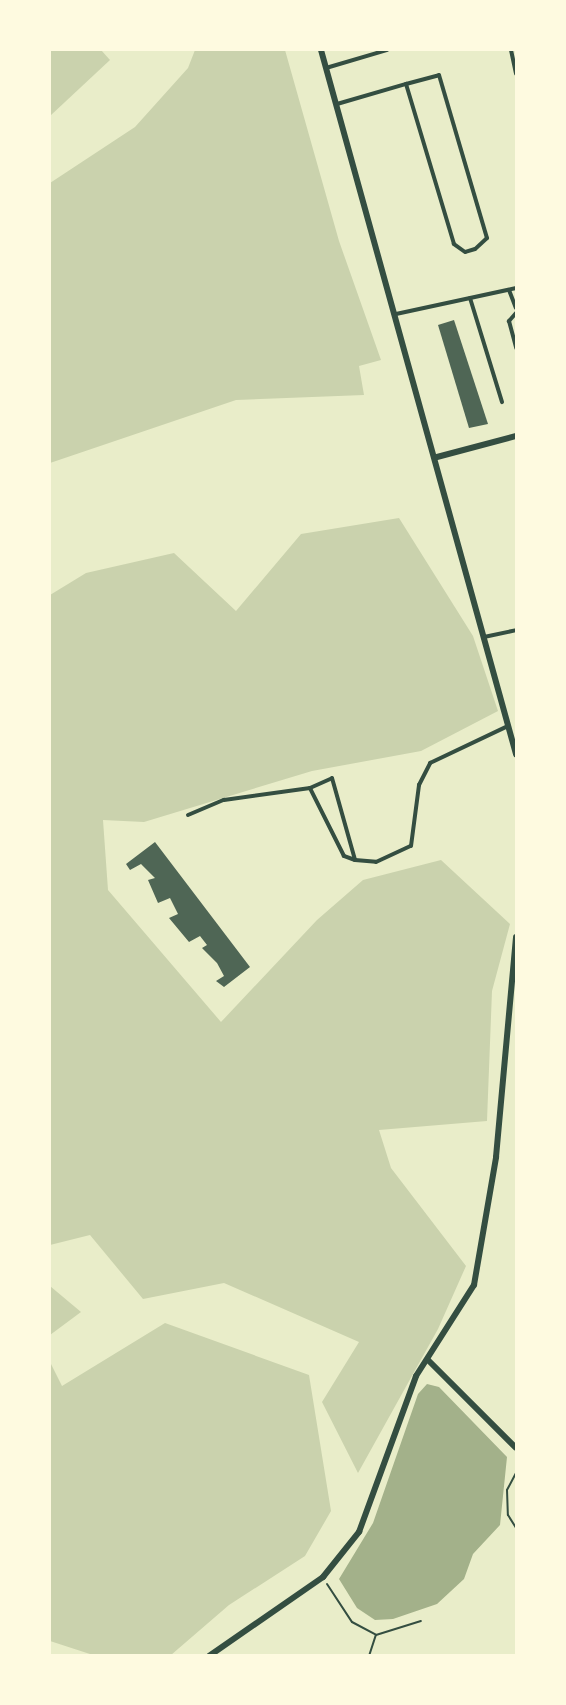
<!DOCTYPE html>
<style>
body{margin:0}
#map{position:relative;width:566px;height:1705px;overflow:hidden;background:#e9edc9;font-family:Mulish,sans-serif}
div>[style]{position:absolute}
.green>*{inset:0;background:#cad2ad}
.water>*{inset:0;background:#a3b18a}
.building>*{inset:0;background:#4f6655}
.path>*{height:2px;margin:-1px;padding:0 1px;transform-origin:1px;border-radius:1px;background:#344e41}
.service>*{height:4px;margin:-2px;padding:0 2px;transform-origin:2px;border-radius:2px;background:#344e41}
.minor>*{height:6px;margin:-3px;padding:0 3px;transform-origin:3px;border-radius:3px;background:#344e41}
span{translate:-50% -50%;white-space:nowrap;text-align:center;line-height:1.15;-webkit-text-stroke:6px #fefae0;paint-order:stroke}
.frame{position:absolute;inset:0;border:51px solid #fefae0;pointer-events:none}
</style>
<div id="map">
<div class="green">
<i style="clip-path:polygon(50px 50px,101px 50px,110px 60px,50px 116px)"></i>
<i style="clip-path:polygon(195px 50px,285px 50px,339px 241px,381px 360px,359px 366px,364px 395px,236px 400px,50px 463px,50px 183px,135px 127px,188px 68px)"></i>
<i style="clip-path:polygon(399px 518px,473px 636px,498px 711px,421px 751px,312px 771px,144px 822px,103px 820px,108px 890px,221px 1022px,317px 920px,363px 880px,441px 860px,510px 924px,492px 991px,487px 1121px,379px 1130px,391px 1168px,466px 1266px,438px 1329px,358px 1473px,322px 1402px,359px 1342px,224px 1283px,143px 1299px,90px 1235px,50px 1245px,50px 595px,86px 573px,174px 553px,236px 611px,301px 534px)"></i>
<i style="clip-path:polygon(50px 1286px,81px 1312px,50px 1335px)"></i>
<i style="clip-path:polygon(165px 1323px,309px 1375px,331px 1511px,305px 1556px,229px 1605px,171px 1655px,93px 1655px,50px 1641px,50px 1362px,62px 1386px)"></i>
</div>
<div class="water">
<i style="clip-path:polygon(427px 1384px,439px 1387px,507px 1457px,500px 1525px,473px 1554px,464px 1579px,437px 1604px,393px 1619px,375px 1620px,357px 1608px,339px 1579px,373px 1523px,418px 1394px)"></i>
</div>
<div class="building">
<i style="clip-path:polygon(454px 320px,488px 424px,469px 428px,438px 325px)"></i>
<i style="clip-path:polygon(155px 842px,250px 967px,224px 987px,216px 981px,224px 976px,217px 963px,202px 948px,207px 945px,200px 936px,189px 942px,169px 918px,178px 914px,170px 898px,158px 903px,148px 880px,155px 878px,141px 864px,130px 870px,126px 864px)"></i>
</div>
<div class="path">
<i style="left:516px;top:1473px;width:19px;rotate:118deg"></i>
<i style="left:507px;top:1490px;width:25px;rotate:88deg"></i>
<i style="left:508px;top:1515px;width:15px;rotate:58deg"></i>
<i style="left:327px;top:1584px;width:45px;rotate:56.7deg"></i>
<i style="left:352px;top:1622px;width:27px;rotate:28deg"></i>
<i style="left:376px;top:1635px;width:47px;rotate:-17.3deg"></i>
<i style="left:369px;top:1656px;width:22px;rotate:-72deg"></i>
</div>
<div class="service">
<i style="left:511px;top:50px;width:24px;rotate:78deg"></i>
<i style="left:326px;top:68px;width:64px;rotate:-16.4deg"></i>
<i style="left:337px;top:104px;width:72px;rotate:-16.2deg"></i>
<i style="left:406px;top:84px;width:34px;rotate:-15deg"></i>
<i style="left:439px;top:75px;width:170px;rotate:73.6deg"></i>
<i style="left:487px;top:238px;width:16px;rotate:137deg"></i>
<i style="left:475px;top:249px;width:10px;rotate:163deg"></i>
<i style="left:465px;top:252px;width:14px;rotate:-144deg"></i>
<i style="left:454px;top:244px;width:167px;rotate:-106.7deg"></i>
<i style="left:509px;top:290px;width:19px;rotate:69deg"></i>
<i style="left:470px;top:298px;width:109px;rotate:72.9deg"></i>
<i style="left:516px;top:313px;width:11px;rotate:131deg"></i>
<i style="left:509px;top:321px;width:28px;rotate:75deg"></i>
<i style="left:396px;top:314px;width:123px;rotate:-12.2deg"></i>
<i style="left:484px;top:637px;width:33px;rotate:-12deg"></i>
<i style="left:188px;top:815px;width:39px;rotate:-23deg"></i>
<i style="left:224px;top:800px;width:87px;rotate:-7.9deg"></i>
<i style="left:355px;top:860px;width:12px;rotate:-160deg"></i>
<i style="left:344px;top:856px;width:76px;rotate:-116.6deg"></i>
<i style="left:310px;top:788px;width:24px;rotate:-24deg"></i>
<i style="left:332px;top:778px;width:85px;rotate:74.3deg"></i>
<i style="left:355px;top:860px;width:21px;rotate:5deg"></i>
<i style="left:376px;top:862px;width:38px;rotate:-25deg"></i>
<i style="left:411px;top:846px;width:62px;rotate:-82.5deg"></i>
<i style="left:419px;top:785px;width:25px;rotate:-63deg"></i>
<i style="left:430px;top:763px;width:86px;rotate:-25.4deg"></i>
</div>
<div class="minor">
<i style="left:321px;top:50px;width:731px;rotate:74.52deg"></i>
<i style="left:437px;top:457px;width:82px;rotate:-14.9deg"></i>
<i style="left:428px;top:1360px;width:124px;rotate:45deg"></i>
<i style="left:209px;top:1656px;width:139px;rotate:-34.7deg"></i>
<i style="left:323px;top:1577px;width:58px;rotate:-51.3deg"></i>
<i style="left:359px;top:1532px;width:166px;rotate:-69.9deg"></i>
<i style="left:416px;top:1376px;width:108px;rotate:-57.5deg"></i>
<i style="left:474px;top:1285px;width:130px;rotate:-80.2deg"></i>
<i style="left:496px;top:1157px;width:221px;rotate:-84.8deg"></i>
</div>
<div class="frame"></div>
</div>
